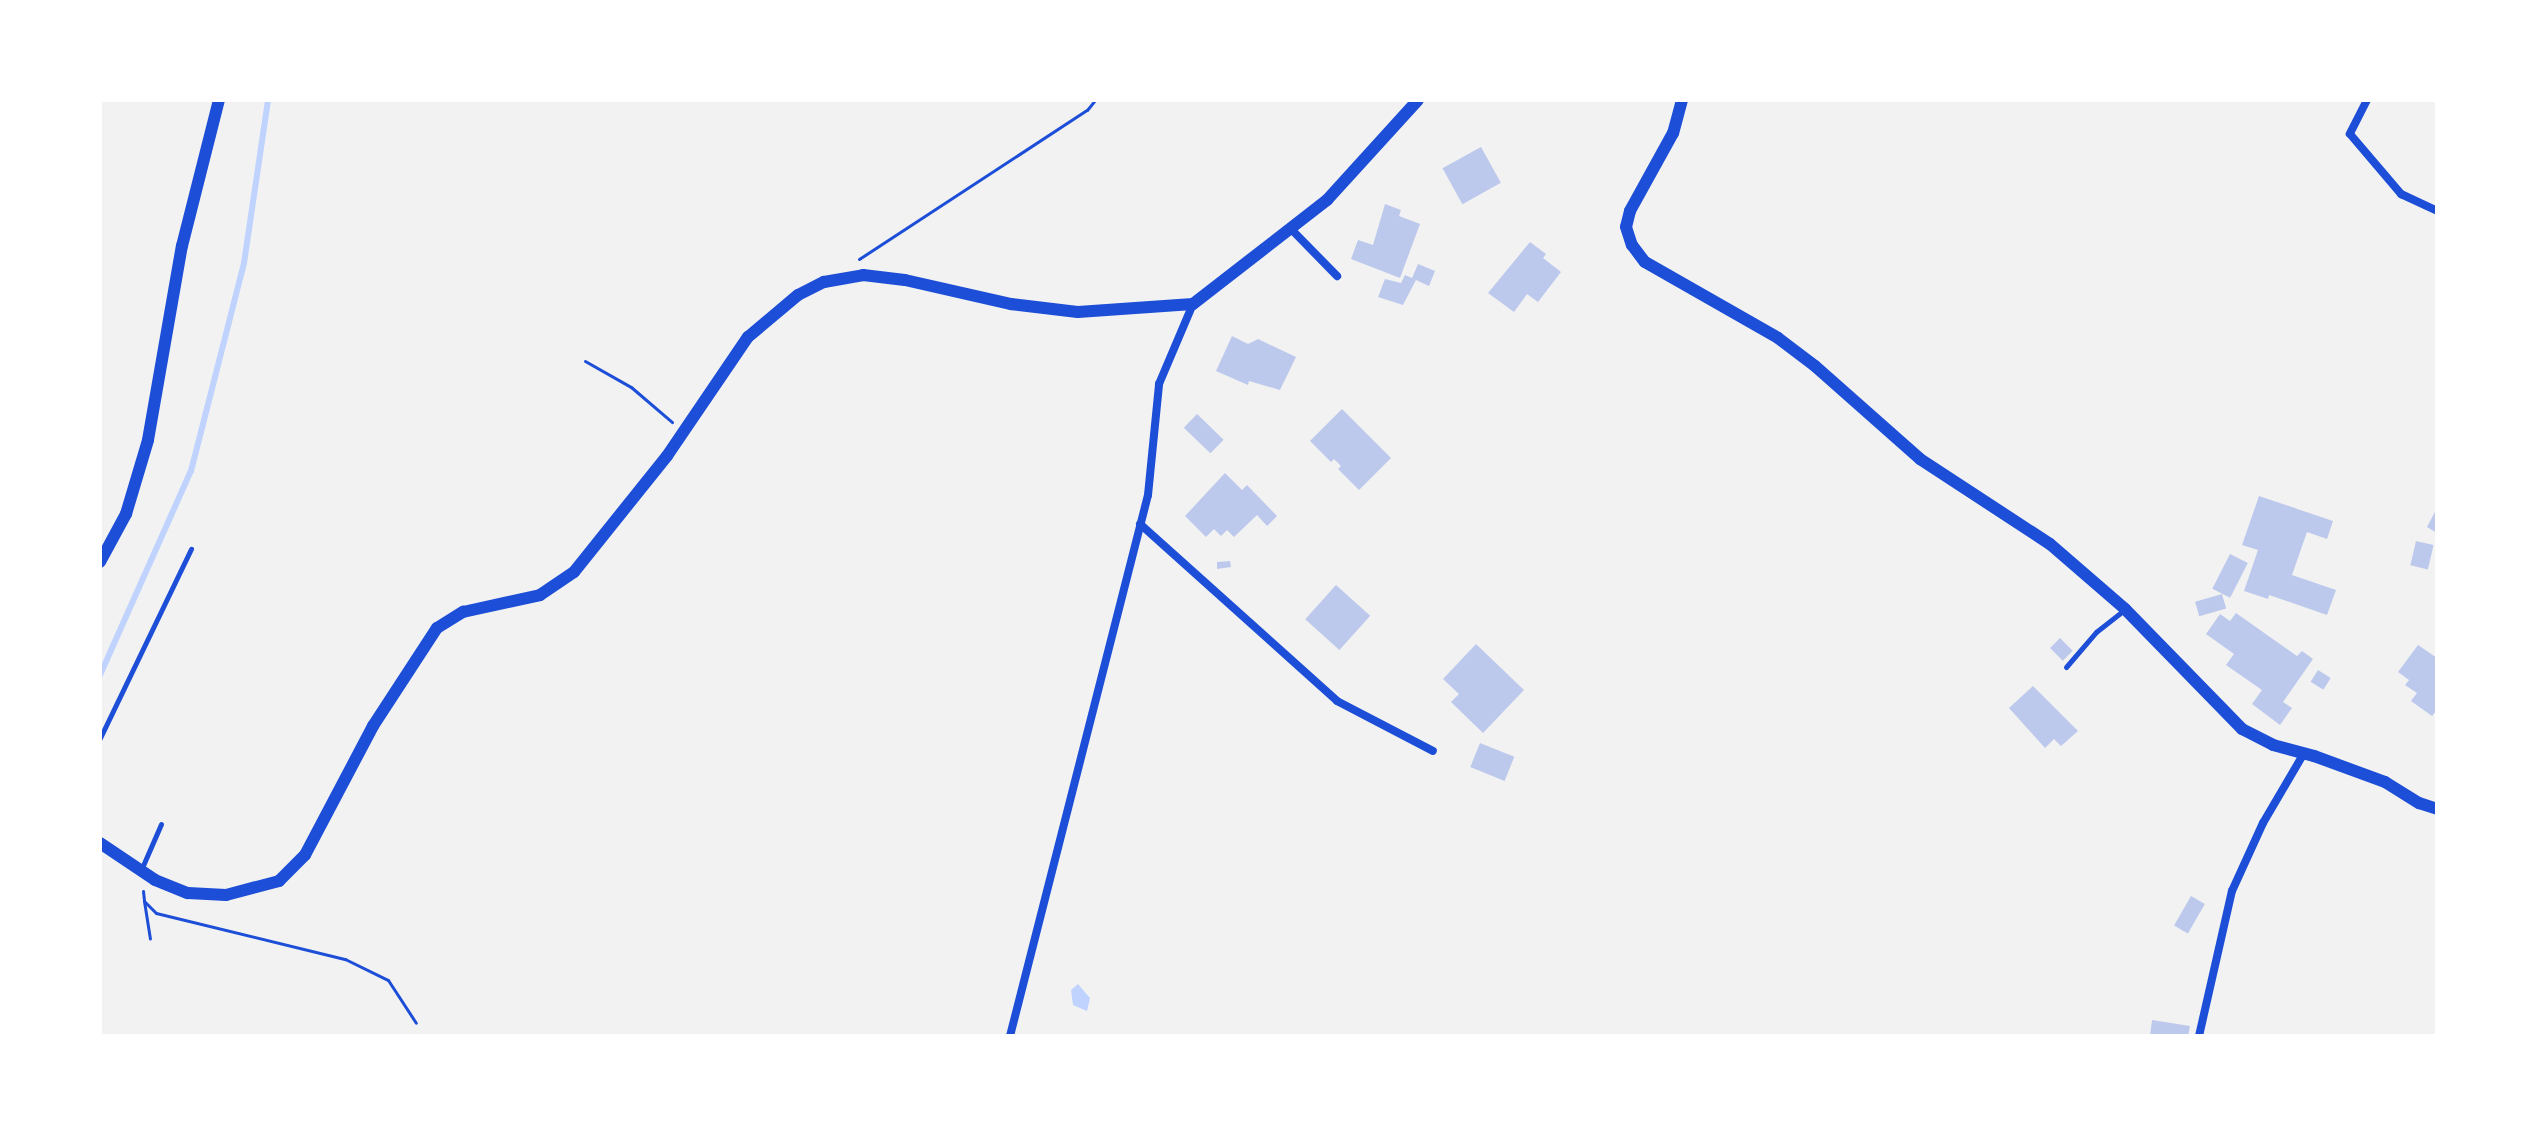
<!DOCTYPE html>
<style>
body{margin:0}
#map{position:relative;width:2537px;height:1136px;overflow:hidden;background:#f2f2f2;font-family:"Nunito Sans",sans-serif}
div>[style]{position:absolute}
.water>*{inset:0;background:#bfd3fe}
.stream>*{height:6px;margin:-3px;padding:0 3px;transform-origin:3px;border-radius:3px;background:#bfd3fe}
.building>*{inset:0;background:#bdc9ec;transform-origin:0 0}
.path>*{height:3px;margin:-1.5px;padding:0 1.5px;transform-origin:1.5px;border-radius:1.5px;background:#1d4ed8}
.service>*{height:5px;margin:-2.5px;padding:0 2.5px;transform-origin:2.5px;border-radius:2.5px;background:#1d4ed8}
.minor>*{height:8px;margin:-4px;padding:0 4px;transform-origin:4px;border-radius:4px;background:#1d4ed8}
.tertiary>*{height:12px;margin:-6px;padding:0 6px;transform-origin:6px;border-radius:6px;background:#1d4ed8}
span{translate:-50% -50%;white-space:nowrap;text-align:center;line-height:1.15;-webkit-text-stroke:6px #fff;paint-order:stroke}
.frame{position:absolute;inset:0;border:102px solid #fff;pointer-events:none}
</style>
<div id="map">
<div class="water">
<i style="clip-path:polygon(1078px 984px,1090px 998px,1087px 1011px,1073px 1005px,1071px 990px)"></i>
</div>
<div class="stream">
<i style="left:100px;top:675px;width:223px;rotate:-66deg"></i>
<i style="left:191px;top:471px;width:215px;rotate:-75.7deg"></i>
<i style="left:244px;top:263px;width:165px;rotate:-81.6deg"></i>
</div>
<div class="building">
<i style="left:1481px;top:147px;width:41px;height:44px;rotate:61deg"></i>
<i style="clip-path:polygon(1385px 204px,1401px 210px,1399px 216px,1420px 224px,1400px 278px,1351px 259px,1358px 240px,1373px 245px)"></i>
<i style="clip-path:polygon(1530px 242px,1546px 254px,1543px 258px,1561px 272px,1538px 302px,1527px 294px,1514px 312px,1488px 293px)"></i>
<i style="clip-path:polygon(1418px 264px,1435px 271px,1429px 286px,1416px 280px,1403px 305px,1378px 297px,1385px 279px,1401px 283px,1405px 275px,1412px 278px)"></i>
<i style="clip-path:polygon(1232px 336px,1248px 344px,1258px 339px,1296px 357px,1280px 390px,1249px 381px,1248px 385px,1216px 371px)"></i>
<i style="clip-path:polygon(1342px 409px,1391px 458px,1359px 490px,1338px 469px,1341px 466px,1334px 459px,1331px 462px,1310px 441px)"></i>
<i style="left:1197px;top:414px;width:37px;height:19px;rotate:44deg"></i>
<i style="clip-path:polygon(1225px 473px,1242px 490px,1247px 485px,1277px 516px,1267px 526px,1257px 515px,1234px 537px,1227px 530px,1221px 536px,1214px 529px,1206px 537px,1185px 516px)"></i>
<i style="clip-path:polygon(2259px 496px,2333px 521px,2327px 539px,2307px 532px,2292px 575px,2336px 590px,2327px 615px,2269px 595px,2268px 599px,2244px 591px,2258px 550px,2242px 545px)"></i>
<i style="clip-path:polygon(2437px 508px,2437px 533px,2427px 527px)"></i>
<i style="left:2416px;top:541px;width:18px;height:25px;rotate:13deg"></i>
<i style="left:2230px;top:554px;width:20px;height:39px;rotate:27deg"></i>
<i style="clip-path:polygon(1230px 561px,1231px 567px,1217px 569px,1217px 562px)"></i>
<i style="left:1336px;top:585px;width:46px;height:46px;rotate:42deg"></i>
<i style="left:2222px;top:594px;width:15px;height:28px;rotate:74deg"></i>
<i style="clip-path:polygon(2236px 613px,2297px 656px,2302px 651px,2313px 659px,2283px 702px,2292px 708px,2280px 725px,2252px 704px,2262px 690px,2226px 665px,2234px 654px,2206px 634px,2220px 614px,2230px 621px)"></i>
<i style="left:2060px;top:638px;width:18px;height:14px;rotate:45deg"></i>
<i style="clip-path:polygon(1476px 644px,1524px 690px,1483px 733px,1451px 702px,1459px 694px,1443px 679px)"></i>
<i style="clip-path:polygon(2418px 645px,2437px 658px,2437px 710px,2432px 716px,2411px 701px,2417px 693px,2405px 685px,2409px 680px,2398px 672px)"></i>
<i style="left:2318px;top:670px;width:15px;height:14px;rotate:32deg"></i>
<i style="clip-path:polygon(2033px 686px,2078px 731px,2061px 746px,2054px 739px,2045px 748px,2009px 708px)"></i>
<i style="left:1480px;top:743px;width:37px;height:26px;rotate:22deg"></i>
<i style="left:2191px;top:896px;width:16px;height:34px;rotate:30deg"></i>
<i style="clip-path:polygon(2152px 1020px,2190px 1026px,2188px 1036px,2150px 1036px)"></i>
</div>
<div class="path">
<i style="left:859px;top:259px;width:272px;rotate:-33.2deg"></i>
<i style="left:1087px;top:110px;width:13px;rotate:-51deg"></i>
<i style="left:585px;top:361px;width:53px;rotate:29.5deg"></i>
<i style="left:631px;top:387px;width:54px;rotate:40.5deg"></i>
<i style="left:143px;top:891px;width:10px;rotate:84deg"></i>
<i style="left:144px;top:901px;width:17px;rotate:45deg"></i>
<i style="left:156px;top:913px;width:195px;rotate:13.7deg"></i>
<i style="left:345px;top:959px;width:48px;rotate:26deg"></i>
<i style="left:388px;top:980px;width:51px;rotate:56.9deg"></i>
<i style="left:144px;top:901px;width:38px;rotate:81deg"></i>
</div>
<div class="service">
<i style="left:2066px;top:667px;width:46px;rotate:-49.4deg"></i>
<i style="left:2096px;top:632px;width:36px;rotate:-38deg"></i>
<i style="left:100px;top:738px;width:210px;rotate:-64.3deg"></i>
<i style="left:141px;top:870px;width:50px;rotate:-66.5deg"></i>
</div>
<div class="minor">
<i style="left:2367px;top:100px;width:38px;rotate:117deg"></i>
<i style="left:2350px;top:134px;width:79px;rotate:49.6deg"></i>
<i style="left:2401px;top:194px;width:40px;rotate:25deg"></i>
<i style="left:1291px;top:229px;width:66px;rotate:45.6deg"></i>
<i style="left:1140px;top:524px;width:265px;rotate:41.9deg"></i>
<i style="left:1337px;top:701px;width:108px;rotate:27.5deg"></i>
<i style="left:1010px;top:1036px;width:558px;rotate:-75.69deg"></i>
<i style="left:1148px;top:495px;width:112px;rotate:-84.3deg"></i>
<i style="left:1159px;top:384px;width:87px;rotate:-67deg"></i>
<i style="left:2199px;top:1036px;width:149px;rotate:-77.2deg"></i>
<i style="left:2232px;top:891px;width:75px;rotate:-65.5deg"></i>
<i style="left:2263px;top:823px;width:81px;rotate:-59.6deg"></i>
</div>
<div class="tertiary">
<i style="left:1682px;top:100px;width:34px;rotate:105deg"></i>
<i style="left:1673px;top:133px;width:89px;rotate:118.9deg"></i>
<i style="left:1630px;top:211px;width:16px;rotate:104deg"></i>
<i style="left:1626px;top:227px;width:19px;rotate:72deg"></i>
<i style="left:1632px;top:245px;width:21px;rotate:53deg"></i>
<i style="left:1645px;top:262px;width:153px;rotate:29.7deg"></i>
<i style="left:1778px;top:338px;width:46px;rotate:37.1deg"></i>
<i style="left:1815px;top:366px;width:140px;rotate:41.5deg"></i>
<i style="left:1920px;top:459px;width:155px;rotate:33.2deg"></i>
<i style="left:2050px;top:544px;width:99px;rotate:40.9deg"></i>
<i style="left:2125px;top:609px;width:168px;rotate:45.7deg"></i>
<i style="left:2242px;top:729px;width:35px;rotate:27deg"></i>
<i style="left:2273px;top:745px;width:42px;rotate:15deg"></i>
<i style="left:2314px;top:756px;width:76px;rotate:20.1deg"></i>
<i style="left:2385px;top:782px;width:40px;rotate:32deg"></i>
<i style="left:2419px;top:803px;width:19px;rotate:18deg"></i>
<i style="left:100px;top:562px;width:55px;rotate:-61.6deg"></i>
<i style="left:126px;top:514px;width:77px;rotate:-73.4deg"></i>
<i style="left:148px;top:440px;width:197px;rotate:-80.1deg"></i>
<i style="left:182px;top:246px;width:151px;rotate:-75.8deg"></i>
<i style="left:100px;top:843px;width:66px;rotate:33.9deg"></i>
<i style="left:155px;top:880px;width:35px;rotate:22deg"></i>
<i style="left:188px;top:893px;width:38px;rotate:3deg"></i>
<i style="left:226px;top:895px;width:55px;rotate:-14.8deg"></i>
<i style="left:279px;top:881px;width:37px;rotate:-45deg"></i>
<i style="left:305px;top:855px;width:146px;rotate:-62.2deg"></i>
<i style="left:373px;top:726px;width:117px;rotate:-56.9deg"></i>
<i style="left:437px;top:628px;width:31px;rotate:-32deg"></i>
<i style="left:463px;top:612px;width:79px;rotate:-12.4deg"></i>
<i style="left:540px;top:595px;width:41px;rotate:-34.1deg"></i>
<i style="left:574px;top:572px;width:149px;rotate:-51.3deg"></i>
<i style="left:667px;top:456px;width:144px;rotate:-55.8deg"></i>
<i style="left:748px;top:337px;width:65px;rotate:-40deg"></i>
<i style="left:798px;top:295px;width:29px;rotate:-27deg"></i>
<i style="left:824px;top:282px;width:40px;rotate:-10deg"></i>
<i style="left:863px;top:275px;width:42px;rotate:6.8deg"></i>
<i style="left:905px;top:280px;width:109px;rotate:12.8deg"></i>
<i style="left:1011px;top:304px;width:67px;rotate:6.8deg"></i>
<i style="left:1078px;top:312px;width:115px;rotate:-4deg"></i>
<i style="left:1193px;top:304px;width:170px;rotate:-37.8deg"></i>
<i style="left:1327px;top:200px;width:135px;rotate:-47.7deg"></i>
</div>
<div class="frame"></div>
</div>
